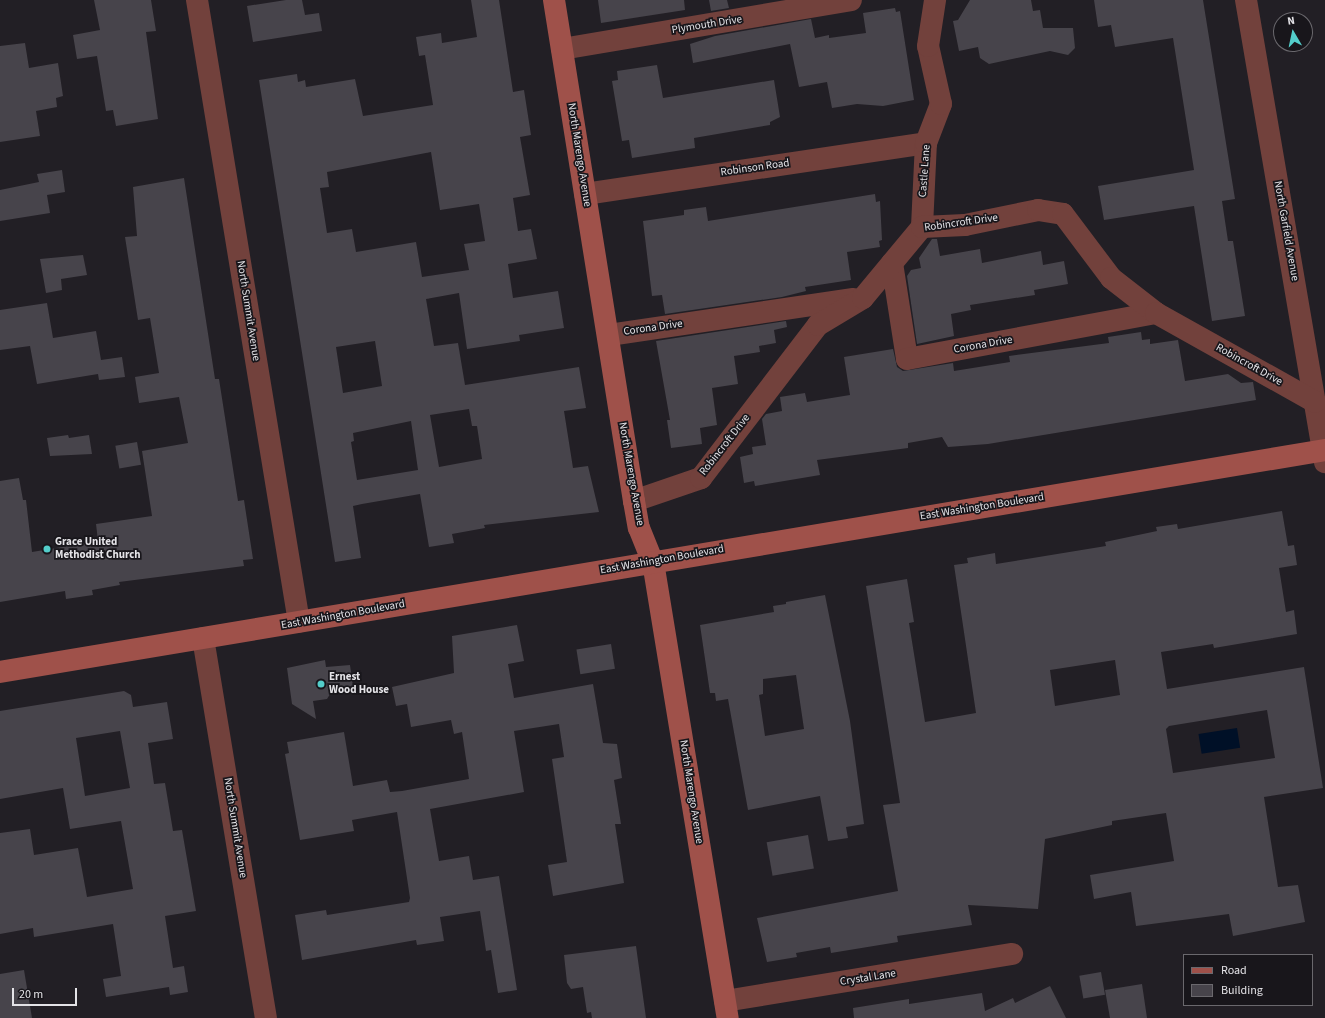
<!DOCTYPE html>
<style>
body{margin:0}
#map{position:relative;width:1325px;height:1018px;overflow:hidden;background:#221f25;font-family:"Source Sans 3",sans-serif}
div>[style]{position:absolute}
.water>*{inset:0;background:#001027;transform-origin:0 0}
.building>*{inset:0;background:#47444b;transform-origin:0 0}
.street>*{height:22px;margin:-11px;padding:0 11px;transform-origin:11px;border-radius:11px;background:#72413c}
.secondary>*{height:22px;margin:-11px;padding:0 11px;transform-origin:11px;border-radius:11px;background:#9f514a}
.dots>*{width:11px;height:11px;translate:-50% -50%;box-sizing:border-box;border:2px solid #18161b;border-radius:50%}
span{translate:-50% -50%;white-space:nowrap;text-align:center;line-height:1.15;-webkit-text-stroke:3.5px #18161b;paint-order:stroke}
.street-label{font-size:11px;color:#e4e3e7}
.poi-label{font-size:11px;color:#e4e3e7;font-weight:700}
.left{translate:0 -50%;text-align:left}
.legend{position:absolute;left:1183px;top:954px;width:130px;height:52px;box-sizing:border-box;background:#18161b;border:1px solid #6a686d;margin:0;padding:5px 7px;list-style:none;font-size:12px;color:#e4e3e7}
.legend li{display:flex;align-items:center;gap:8px;height:20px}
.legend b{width:20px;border:1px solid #6a686d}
.north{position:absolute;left:1273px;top:12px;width:40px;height:40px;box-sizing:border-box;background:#18161b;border:1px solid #6a686d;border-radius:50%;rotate:351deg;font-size:11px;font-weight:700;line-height:16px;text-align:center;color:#e4e3e7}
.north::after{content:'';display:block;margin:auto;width:14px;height:18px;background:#53cdca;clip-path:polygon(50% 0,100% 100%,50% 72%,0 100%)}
.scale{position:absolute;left:12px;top:988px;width:65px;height:18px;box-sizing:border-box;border:2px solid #e4e3e7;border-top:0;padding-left:5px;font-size:12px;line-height:14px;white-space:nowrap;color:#e4e3e7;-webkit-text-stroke:3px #18161b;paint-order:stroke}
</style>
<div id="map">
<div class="water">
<i style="left:1237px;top:728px;width:20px;height:39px;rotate:81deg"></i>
</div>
<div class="building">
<i style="clip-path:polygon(94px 0,151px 0,156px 31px,146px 32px,158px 119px,116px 126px,113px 110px,106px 111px,97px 56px,77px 59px,73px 35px,100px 30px)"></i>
<i style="clip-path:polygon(286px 0,302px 0,305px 15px,319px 13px,322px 31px,253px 42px,247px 6px)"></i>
<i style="clip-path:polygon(evenodd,471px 0,499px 0,513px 92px,524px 90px,531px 135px,520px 137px,530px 195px,513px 198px,518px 231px,531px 229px,537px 259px,508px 264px,513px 298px,558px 291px,564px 328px,519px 335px,520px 341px,467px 349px,459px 293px,426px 299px,434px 346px,458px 343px,465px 385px,579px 367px,586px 408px,564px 411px,573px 468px,588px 466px,599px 512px,484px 525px,485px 528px,452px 534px,454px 543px,429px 547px,420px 494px,362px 504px,353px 506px,361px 558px,335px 562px,259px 80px,297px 74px,298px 82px,305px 80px,306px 87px,355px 79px,363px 116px,433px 105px,425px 55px,419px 56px,416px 37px,441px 33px,442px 43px,477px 37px,471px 0,431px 152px,440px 210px,479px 204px,485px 241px,464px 244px,469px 270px,422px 277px,416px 242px,356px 252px,352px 229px,327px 233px,320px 188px,329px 187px,327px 172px,431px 152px,471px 0,375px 341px,382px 386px,343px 393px,336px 347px,375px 341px,471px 0,469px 409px,472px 426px,477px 426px,482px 459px,439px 467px,430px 415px,469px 409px,471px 0,411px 421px,418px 470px,357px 480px,351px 442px,354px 441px,353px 433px,411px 421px)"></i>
<i style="clip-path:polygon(598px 0,684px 0,685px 10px,601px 23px)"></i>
<i style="clip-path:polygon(709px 0,727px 0,729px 8px,711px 11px)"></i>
<i style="clip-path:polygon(970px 0,1031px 0,1033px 11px,1040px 10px,1043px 28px,1073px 28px,1075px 48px,1068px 55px,1050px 51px,989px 64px,980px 58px,978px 47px,959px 51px,953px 21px,958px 20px)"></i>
<i style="clip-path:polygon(1094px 0,1203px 0,1235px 199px,1222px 201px,1228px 241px,1233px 241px,1245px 316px,1212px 321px,1194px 206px,1104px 220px,1098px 186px,1194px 170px,1173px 38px,1115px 47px,1111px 25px,1098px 27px)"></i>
<i style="clip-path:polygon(895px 8px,896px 12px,900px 11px,914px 100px,883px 106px,857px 104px,832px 108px,827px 82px,799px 87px,790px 44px,693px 63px,690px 44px,715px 36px,811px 19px,815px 38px,829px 35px,829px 38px,866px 33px,863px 13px)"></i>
<i style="clip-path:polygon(25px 43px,29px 68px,58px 63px,63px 96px,56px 98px,57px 107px,36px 111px,40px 136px,0 142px,0 46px)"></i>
<i style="clip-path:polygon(657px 65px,663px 98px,774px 80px,780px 117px,770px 122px,770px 125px,694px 138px,695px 148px,632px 158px,629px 140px,622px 141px,612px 81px,618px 80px,617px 71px)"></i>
<i style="clip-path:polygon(62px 170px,65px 192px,47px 195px,50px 213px,0 221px,0 190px,39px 182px,37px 174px)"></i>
<i style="clip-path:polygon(184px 178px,215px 379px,219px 379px,238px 501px,244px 500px,253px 559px,243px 560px,244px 566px,119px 582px,120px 585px,92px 590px,93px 595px,66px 599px,65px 591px,0 602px,0 481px,19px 478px,23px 500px,26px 500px,32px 552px,98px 541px,96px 524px,152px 516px,142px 451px,188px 443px,179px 397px,139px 403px,135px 377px,159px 373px,150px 318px,138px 320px,125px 237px,137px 236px,133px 187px)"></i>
<i style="clip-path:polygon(875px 194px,876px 202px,880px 201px,882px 240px,879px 241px,880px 247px,847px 252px,851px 280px,805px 287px,806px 291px,782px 297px,665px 314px,662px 295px,652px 296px,643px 221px,684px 215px,684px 210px,706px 207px,708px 221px)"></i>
<i style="clip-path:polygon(932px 239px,937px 239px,940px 256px,980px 249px,982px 263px,1041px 251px,1043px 265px,1064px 261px,1068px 284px,1034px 290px,1035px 295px,970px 305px,971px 310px,951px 314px,954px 336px,917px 344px,907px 276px,911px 270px,921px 268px,919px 258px)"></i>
<i style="clip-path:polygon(83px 255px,87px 275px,61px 279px,62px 290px,46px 293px,40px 259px)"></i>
<i style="clip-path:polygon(47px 303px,53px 338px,96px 331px,101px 360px,122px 357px,125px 377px,99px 380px,98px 374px,37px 384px,30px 346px,0 350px,0 310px)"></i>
<i style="clip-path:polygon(786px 321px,787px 327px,774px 330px,776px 343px,759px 346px,760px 352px,734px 356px,738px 384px,712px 388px,717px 425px,700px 428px,702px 444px,671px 448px,667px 420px,670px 420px,656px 341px)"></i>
<i style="clip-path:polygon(1141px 332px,1142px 340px,1150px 339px,1150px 344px,1178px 340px,1185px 381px,1228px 374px,1241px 383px,1253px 382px,1256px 400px,988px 444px,948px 447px,942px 437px,908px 443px,908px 448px,817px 460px,820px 475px,755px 486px,754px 481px,744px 483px,740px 457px,753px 454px,752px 447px,766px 445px,762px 419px,766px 414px,782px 411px,780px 397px,805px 393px,807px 402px,850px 395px,844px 357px,893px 349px,897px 367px,903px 371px,953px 363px,954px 371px,1010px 362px,1009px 356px,1109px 343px,1108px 337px)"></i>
<i style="clip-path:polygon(68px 435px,69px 438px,89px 435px,92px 454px,50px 456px,47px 438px)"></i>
<i style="left:137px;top:442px;width:23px;height:22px;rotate:80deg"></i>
<i style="clip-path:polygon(evenodd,1282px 511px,1288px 546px,1294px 545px,1297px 565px,1279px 568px,1286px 612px,1294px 610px,1297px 634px,1214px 648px,1213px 644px,1161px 652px,1167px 689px,1304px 667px,1323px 788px,1264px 797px,1278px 887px,1298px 885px,1305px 922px,1233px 936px,1229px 914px,1136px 926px,1131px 892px,1094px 899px,1090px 875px,1174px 861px,1166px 813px,1112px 821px,1112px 825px,1045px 839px,1038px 909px,968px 905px,972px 925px,897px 936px,898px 942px,831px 953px,830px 947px,796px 953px,797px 957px,767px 962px,757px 918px,898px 891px,883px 805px,900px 803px,866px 586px,907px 579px,914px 622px,909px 623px,925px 722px,976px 713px,954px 565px,968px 563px,967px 558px,995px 553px,996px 564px,1106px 546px,1105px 542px,1157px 531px,1156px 527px,1177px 524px,1178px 529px,1282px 511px,1115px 660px,1120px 695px,1055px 706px,1050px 670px,1115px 660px,1282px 511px,1267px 710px,1275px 758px,1173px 773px,1166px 729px,1169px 726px,1267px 710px)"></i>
<i style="clip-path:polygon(evenodd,825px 595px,850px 721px,864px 824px,846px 827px,848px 838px,828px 841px,820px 796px,748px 810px,728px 699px,716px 701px,715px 693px,710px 693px,700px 625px,774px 612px,773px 606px,786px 604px,786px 602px,825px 595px,796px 675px,804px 729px,765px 736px,759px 695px,763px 694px,763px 679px,796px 675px)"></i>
<i style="clip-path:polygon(517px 625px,524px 661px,508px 664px,514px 698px,593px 684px,603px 743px,617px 744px,622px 778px,614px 780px,621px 824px,615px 824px,624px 883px,553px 896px,548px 865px,567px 862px,552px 759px,564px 757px,559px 724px,514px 731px,524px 792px,430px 809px,439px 861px,469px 856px,473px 880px,499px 876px,517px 990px,498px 993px,491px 950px,486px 951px,480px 911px,440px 917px,444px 941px,417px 945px,416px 940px,302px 960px,295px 915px,326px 910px,327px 915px,409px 902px,410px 898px,397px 812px,352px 820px,354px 831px,300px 840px,285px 754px,289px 753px,287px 742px,344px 732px,353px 786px,387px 780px,390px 792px,402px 791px,469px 779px,462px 732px,454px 734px,451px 720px,411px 727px,407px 704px,396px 706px,392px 687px,454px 673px,452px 636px)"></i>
<i style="left:611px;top:644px;width:25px;height:35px;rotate:81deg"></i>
<i style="clip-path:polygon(325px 660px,326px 667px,350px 665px,353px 686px,332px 691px,327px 699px,313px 701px,316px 719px,292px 704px,287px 668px)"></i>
<i style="clip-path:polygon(evenodd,124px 691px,131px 695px,133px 707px,167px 702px,173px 739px,148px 743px,154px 784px,165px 783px,173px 831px,182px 830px,196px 911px,165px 916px,173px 968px,184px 966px,188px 992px,170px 995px,169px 987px,106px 997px,103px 979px,121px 976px,113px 924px,34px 937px,33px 928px,0 934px,0 833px,30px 829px,34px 855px,78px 848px,87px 897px,133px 889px,121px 821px,70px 829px,63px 788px,0 799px,0 711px,124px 691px,120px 731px,130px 788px,85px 796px,76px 738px,120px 731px)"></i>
<i style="left:808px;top:835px;width:34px;height:42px;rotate:80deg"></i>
<i style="clip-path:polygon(636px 946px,646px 1018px,592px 1018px,591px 1012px,587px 1013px,583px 987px,571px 989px,567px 983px,564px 955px)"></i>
<i style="clip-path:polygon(24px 970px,32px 1018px,0 1018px,0 974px)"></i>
<i style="left:1101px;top:972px;width:23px;height:22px;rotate:80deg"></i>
<i style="clip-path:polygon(1142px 984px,1147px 1018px,1110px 1018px,1105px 990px)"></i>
<i style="clip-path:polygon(1050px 986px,1066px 1018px,854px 1018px,853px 1008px,909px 999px,909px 1004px,982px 993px,985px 1011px,1013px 998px,1015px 1003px)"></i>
</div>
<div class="street">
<i style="left:197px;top:0;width:630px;rotate:80.69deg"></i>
<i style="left:1246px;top:0;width:469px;rotate:80.3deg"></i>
<i style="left:562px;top:49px;width:293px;rotate:-9.6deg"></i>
<i style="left:585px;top:194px;width:345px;rotate:-8.5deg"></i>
<i style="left:922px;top:227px;width:84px;rotate:-87.3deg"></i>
<i style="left:926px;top:143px;width:42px;rotate:-69deg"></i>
<i style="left:941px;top:104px;width:59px;rotate:-102.6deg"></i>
<i style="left:928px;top:46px;width:47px;rotate:-81.3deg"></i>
<i style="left:892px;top:263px;width:97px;rotate:81.1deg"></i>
<i style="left:907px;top:359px;width:253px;rotate:-10.5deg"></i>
<i style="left:609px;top:335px;width:247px;rotate:-8.4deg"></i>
<i style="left:634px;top:501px;width:71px;rotate:-18.9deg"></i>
<i style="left:701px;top:478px;width:193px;rotate:-52.6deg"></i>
<i style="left:818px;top:325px;width:52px;rotate:-31deg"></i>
<i style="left:863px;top:298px;width:92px;rotate:-50.3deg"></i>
<i style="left:922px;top:227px;width:43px;rotate:-2.7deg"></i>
<i style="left:965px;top:225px;width:75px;rotate:-11.6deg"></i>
<i style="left:1038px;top:210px;width:25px;rotate:9deg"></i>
<i style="left:1063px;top:214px;width:80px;rotate:53.1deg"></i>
<i style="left:1111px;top:278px;width:57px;rotate:37.9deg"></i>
<i style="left:1156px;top:313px;width:182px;rotate:29.2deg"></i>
<i style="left:203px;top:638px;width:385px;rotate:80.6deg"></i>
<i style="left:725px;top:1001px;width:291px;rotate:-9.3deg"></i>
</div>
<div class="secondary">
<i style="left:554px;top:0;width:507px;rotate:80.93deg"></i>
<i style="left:634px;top:501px;width:27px;rotate:80deg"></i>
<i style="left:639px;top:528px;width:37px;rotate:68deg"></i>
<i style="left:653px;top:562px;width:462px;rotate:80.7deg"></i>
<i style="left:0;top:672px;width:1343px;rotate:-9.51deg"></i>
</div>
<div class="dots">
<i style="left:47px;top:549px;background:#53cdca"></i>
<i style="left:321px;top:684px;background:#53cdca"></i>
</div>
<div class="street-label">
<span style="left:707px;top:25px;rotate:-9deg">Plymouth Drive</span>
<span style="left:579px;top:155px;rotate:81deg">North Marengo Avenue</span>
<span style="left:755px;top:168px;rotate:-8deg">Robinson Road</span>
<span style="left:925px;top:171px;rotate:-86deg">Castle Lane</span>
<span style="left:961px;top:223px;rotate:-8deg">Robincroft Drive</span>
<span style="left:1286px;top:231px;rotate:80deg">North Garfield Avenue</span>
<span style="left:248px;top:311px;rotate:81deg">North Summit Avenue</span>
<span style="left:653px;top:328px;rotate:-8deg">Corona Drive</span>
<span style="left:983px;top:345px;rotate:-10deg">Corona Drive</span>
<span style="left:1249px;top:365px;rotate:29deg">Robincroft Drive</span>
<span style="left:725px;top:445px;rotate:-52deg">Robincroft Drive</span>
<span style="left:631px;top:474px;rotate:80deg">North Marengo Avenue</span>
<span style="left:982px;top:507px;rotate:-9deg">East Washington Boulevard</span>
<span style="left:662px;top:560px;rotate:-10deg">East Washington Boulevard</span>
<span style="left:343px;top:615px;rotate:-10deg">East Washington Boulevard</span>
<span style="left:691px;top:792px;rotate:81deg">North Marengo Avenue</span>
<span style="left:235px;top:828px;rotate:81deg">North Summit Avenue</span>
<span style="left:868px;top:978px;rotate:-9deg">Crystal Lane</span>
</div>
<div class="poi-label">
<span class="left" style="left:55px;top:549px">Grace United<br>Methodist Church</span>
<span class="left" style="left:329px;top:684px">Ernest<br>Wood House</span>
</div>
<ul class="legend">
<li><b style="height:5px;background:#9f514a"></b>Road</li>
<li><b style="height:11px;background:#47444b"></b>Building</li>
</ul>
<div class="north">N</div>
<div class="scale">20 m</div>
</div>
